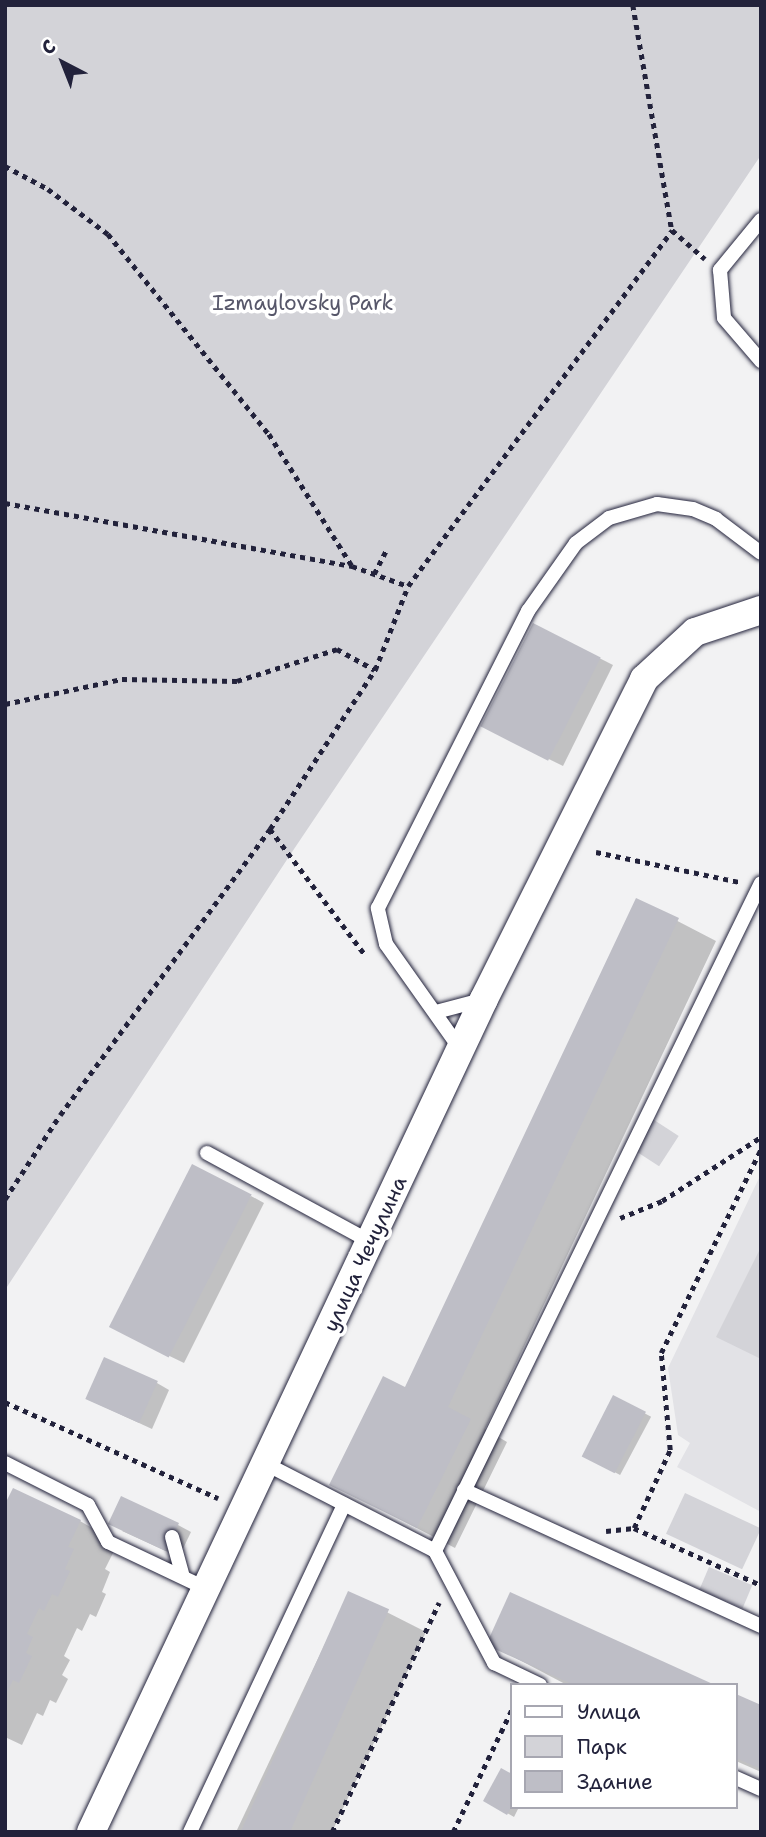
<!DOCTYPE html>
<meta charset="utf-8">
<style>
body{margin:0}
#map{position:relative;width:766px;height:1837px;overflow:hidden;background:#f2f2f3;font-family:"Shantell Sans",sans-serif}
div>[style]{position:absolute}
.built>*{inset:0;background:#e2e2e6}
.green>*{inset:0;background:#d3d3d8;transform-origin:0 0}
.shadow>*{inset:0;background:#0003;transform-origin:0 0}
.building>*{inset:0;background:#bebec6;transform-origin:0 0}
.path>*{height:4.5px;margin-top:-2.25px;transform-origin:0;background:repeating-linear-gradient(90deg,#22223b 0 5px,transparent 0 10px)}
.roads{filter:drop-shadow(0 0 2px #22223b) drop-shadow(0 0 2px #22223b)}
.service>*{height:14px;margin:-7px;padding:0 7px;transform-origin:7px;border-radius:7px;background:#fff}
.minor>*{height:28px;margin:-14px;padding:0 14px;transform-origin:14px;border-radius:14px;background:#fff}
span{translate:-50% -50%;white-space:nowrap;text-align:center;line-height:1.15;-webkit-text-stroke:7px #fff;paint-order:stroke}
.park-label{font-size:21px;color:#57576a}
.street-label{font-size:21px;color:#22223b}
.frame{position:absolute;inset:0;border:7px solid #22223b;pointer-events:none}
.legend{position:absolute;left:510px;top:1683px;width:228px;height:126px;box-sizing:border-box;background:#fff;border:2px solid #a7a7b1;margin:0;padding:9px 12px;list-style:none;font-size:21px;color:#22223b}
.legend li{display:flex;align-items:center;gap:14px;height:35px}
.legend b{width:35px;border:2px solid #a7a7b1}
.north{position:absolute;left:28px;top:28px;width:70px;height:70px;-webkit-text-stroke:5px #fff;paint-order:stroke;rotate:318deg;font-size:19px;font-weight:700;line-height:28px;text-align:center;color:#22223b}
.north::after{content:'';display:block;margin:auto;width:24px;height:32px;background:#22223b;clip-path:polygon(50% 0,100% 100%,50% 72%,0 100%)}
</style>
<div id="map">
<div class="built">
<i style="clip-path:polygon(761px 1174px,761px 1512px,677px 1467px,690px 1443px,678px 1435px,668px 1368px)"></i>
</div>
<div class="green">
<i style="clip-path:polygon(5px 5px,761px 5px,761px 155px,290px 855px,5px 1290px)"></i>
<i style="left:651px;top:1118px;width:33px;height:36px;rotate:33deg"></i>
<i style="clip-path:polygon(761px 1247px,761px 1359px,716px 1337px)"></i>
<i style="left:685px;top:1493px;width:84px;height:45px;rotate:25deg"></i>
<i style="left:709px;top:1567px;width:47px;height:25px;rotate:23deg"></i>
</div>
<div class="shadow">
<i style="clip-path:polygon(534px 625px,613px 665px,563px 766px,496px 733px)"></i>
<i style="clip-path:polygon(637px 900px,716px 941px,485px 1429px,507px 1442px,455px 1548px,332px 1484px,405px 1389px)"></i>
<i style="clip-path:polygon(251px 1196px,264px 1203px,184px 1363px,126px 1335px)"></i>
<i style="clip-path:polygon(157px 1383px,169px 1390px,152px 1429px,87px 1399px)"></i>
<i style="left:614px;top:1397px;width:42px;height:66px;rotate:28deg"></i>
<i style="clip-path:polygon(5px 1508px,80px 1521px,118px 1543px,105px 1569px,110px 1572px,102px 1592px,106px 1594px,96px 1617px,90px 1614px,82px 1631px,77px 1628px,64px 1656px,70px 1660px,62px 1675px,68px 1679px,56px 1703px,50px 1700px,43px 1716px,37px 1713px,22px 1745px,5px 1737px)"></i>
<i style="clip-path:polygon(178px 1525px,191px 1532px,179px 1557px,122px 1531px)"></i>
<i style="clip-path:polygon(349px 1593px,426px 1632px,332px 1832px,236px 1832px)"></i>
<i style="clip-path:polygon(489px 1644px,711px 1685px,567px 1685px)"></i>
<i style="clip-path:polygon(736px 1696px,761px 1707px,761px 1772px,736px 1761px)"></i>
<i style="clip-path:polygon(502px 1770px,512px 1776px,512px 1807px,519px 1807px,514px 1817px,485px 1800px)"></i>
</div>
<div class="building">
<i style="left:533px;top:623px;width:76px;height:116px;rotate:27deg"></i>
<i style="clip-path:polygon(636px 898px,679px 918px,448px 1407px,471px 1419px,417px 1528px,329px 1485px,383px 1376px,405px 1387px)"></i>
<i style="left:192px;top:1164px;width:67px;height:183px;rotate:27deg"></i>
<i style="left:104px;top:1357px;width:59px;height:46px;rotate:24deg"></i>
<i style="left:613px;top:1395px;width:37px;height:69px;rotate:27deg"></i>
<i style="clip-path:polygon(13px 1488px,81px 1520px,68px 1547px,74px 1549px,65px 1569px,70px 1571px,58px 1597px,52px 1594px,44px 1611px,39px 1608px,27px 1634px,33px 1637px,26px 1653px,32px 1656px,19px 1683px,13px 1680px,5px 1696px,5px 1504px)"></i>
<i style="left:121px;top:1496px;width:64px;height:31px;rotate:25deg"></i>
<i style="left:348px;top:1591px;width:45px;height:267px;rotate:24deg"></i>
<i style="clip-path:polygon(510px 1592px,715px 1685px,574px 1685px,486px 1645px)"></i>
<i style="clip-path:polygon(736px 1694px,761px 1705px,761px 1769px,736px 1758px)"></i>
<i style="clip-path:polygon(501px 1768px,512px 1774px,512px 1806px,507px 1815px,483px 1801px)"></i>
</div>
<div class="path">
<i style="left:633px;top:5px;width:228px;rotate:80.2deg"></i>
<i style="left:5px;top:166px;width:49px;rotate:28.1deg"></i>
<i style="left:48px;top:189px;width:75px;rotate:36.9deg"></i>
<i style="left:108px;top:234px;width:257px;rotate:51.2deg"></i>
<i style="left:269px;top:434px;width:156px;rotate:57.8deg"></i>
<i style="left:5px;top:503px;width:353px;rotate:10.3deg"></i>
<i style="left:352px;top:566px;width:59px;rotate:19.7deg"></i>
<i style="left:374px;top:574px;width:29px;rotate:-63deg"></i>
<i style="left:5px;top:704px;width:120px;rotate:-12.1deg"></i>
<i style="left:122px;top:679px;width:115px;rotate:1deg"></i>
<i style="left:237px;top:681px;width:105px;rotate:-17.7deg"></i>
<i style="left:337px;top:649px;width:43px;rotate:28.9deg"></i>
<i style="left:270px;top:829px;width:159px;rotate:52.9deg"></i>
<i style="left:596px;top:852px;width:146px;rotate:11.8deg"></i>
<i style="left:5px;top:1199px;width:100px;rotate:-56.8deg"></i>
<i style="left:60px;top:1115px;width:355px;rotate:-53.7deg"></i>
<i style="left:270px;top:829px;width:191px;rotate:-56.6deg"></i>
<i style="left:375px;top:670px;width:90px;rotate:-68.6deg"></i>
<i style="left:408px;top:586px;width:443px;rotate:-53.4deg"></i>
<i style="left:672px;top:230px;width:44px;rotate:41.3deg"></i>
<i style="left:620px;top:1218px;width:45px;rotate:-22deg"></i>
<i style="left:662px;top:1201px;width:118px;rotate:-32.9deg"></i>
<i style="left:5px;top:1402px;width:234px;rotate:24.3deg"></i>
<i style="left:634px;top:1528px;width:86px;rotate:-65.2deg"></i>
<i style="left:670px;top:1450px;width:97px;rotate:-95.3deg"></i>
<i style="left:661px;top:1353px;width:227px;rotate:-63.9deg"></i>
<i style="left:606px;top:1531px;width:28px;rotate:-6deg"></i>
<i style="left:634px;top:1528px;width:139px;rotate:24.2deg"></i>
<i style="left:332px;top:1832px;width:253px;rotate:-65deg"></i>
<i style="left:453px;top:1832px;width:136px;rotate:-64.4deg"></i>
</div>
<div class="roads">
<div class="service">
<i style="left:761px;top:220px;width:65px;rotate:129.4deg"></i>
<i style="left:720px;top:270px;width:48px;rotate:85.2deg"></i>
<i style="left:724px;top:318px;width:57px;rotate:49.3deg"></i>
<i style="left:436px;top:1012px;width:47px;rotate:-14.9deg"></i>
<i style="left:461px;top:1050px;width:130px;rotate:-125.3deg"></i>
<i style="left:386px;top:944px;width:37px;rotate:-103deg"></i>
<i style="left:378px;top:908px;width:333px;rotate:-63.2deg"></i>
<i style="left:528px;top:611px;width:83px;rotate:-54.8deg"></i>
<i style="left:576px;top:543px;width:41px;rotate:-37.1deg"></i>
<i style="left:609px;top:518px;width:50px;rotate:-16.3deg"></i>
<i style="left:657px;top:504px;width:36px;rotate:8deg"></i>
<i style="left:693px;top:509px;width:25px;rotate:23deg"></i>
<i style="left:716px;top:519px;width:56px;rotate:37.1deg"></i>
<i style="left:207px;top:1153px;width:187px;rotate:28.5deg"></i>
<i style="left:5px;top:1463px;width:93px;rotate:26.8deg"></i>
<i style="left:88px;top:1505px;width:42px;rotate:61.6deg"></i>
<i style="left:108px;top:1542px;width:110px;rotate:25.4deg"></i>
<i style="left:266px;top:1464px;width:190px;rotate:27.2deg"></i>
<i style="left:435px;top:1551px;width:127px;rotate:62.2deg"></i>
<i style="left:494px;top:1663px;width:51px;rotate:25.6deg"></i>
<i style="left:464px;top:1490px;width:327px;rotate:24.6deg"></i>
<i style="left:172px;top:1537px;width:41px;rotate:74.6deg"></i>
<i style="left:435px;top:1551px;width:743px;rotate:-63.99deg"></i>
<i style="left:736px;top:1778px;width:27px;rotate:24deg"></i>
<i style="left:190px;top:1832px;width:362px;rotate:-64.8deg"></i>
</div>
<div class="minor">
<i style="left:91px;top:1832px;width:921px;rotate:-64.74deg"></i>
<i style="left:484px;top:999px;width:358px;rotate:-63.4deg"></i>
<i style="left:644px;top:679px;width:69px;rotate:-42.7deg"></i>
<i style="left:695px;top:632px;width:70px;rotate:-18.4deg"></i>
</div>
</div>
<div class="park-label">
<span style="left:303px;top:303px">Izmaylovsky Park</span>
</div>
<div class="street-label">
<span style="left:365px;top:1254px;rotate:-65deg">улица Чечулина</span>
</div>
<div class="frame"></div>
<ul class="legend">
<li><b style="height:9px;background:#fff"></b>Улица</li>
<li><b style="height:19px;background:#d3d3d8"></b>Парк</li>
<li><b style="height:19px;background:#bebec6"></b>Здание</li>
</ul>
<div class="north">С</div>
</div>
